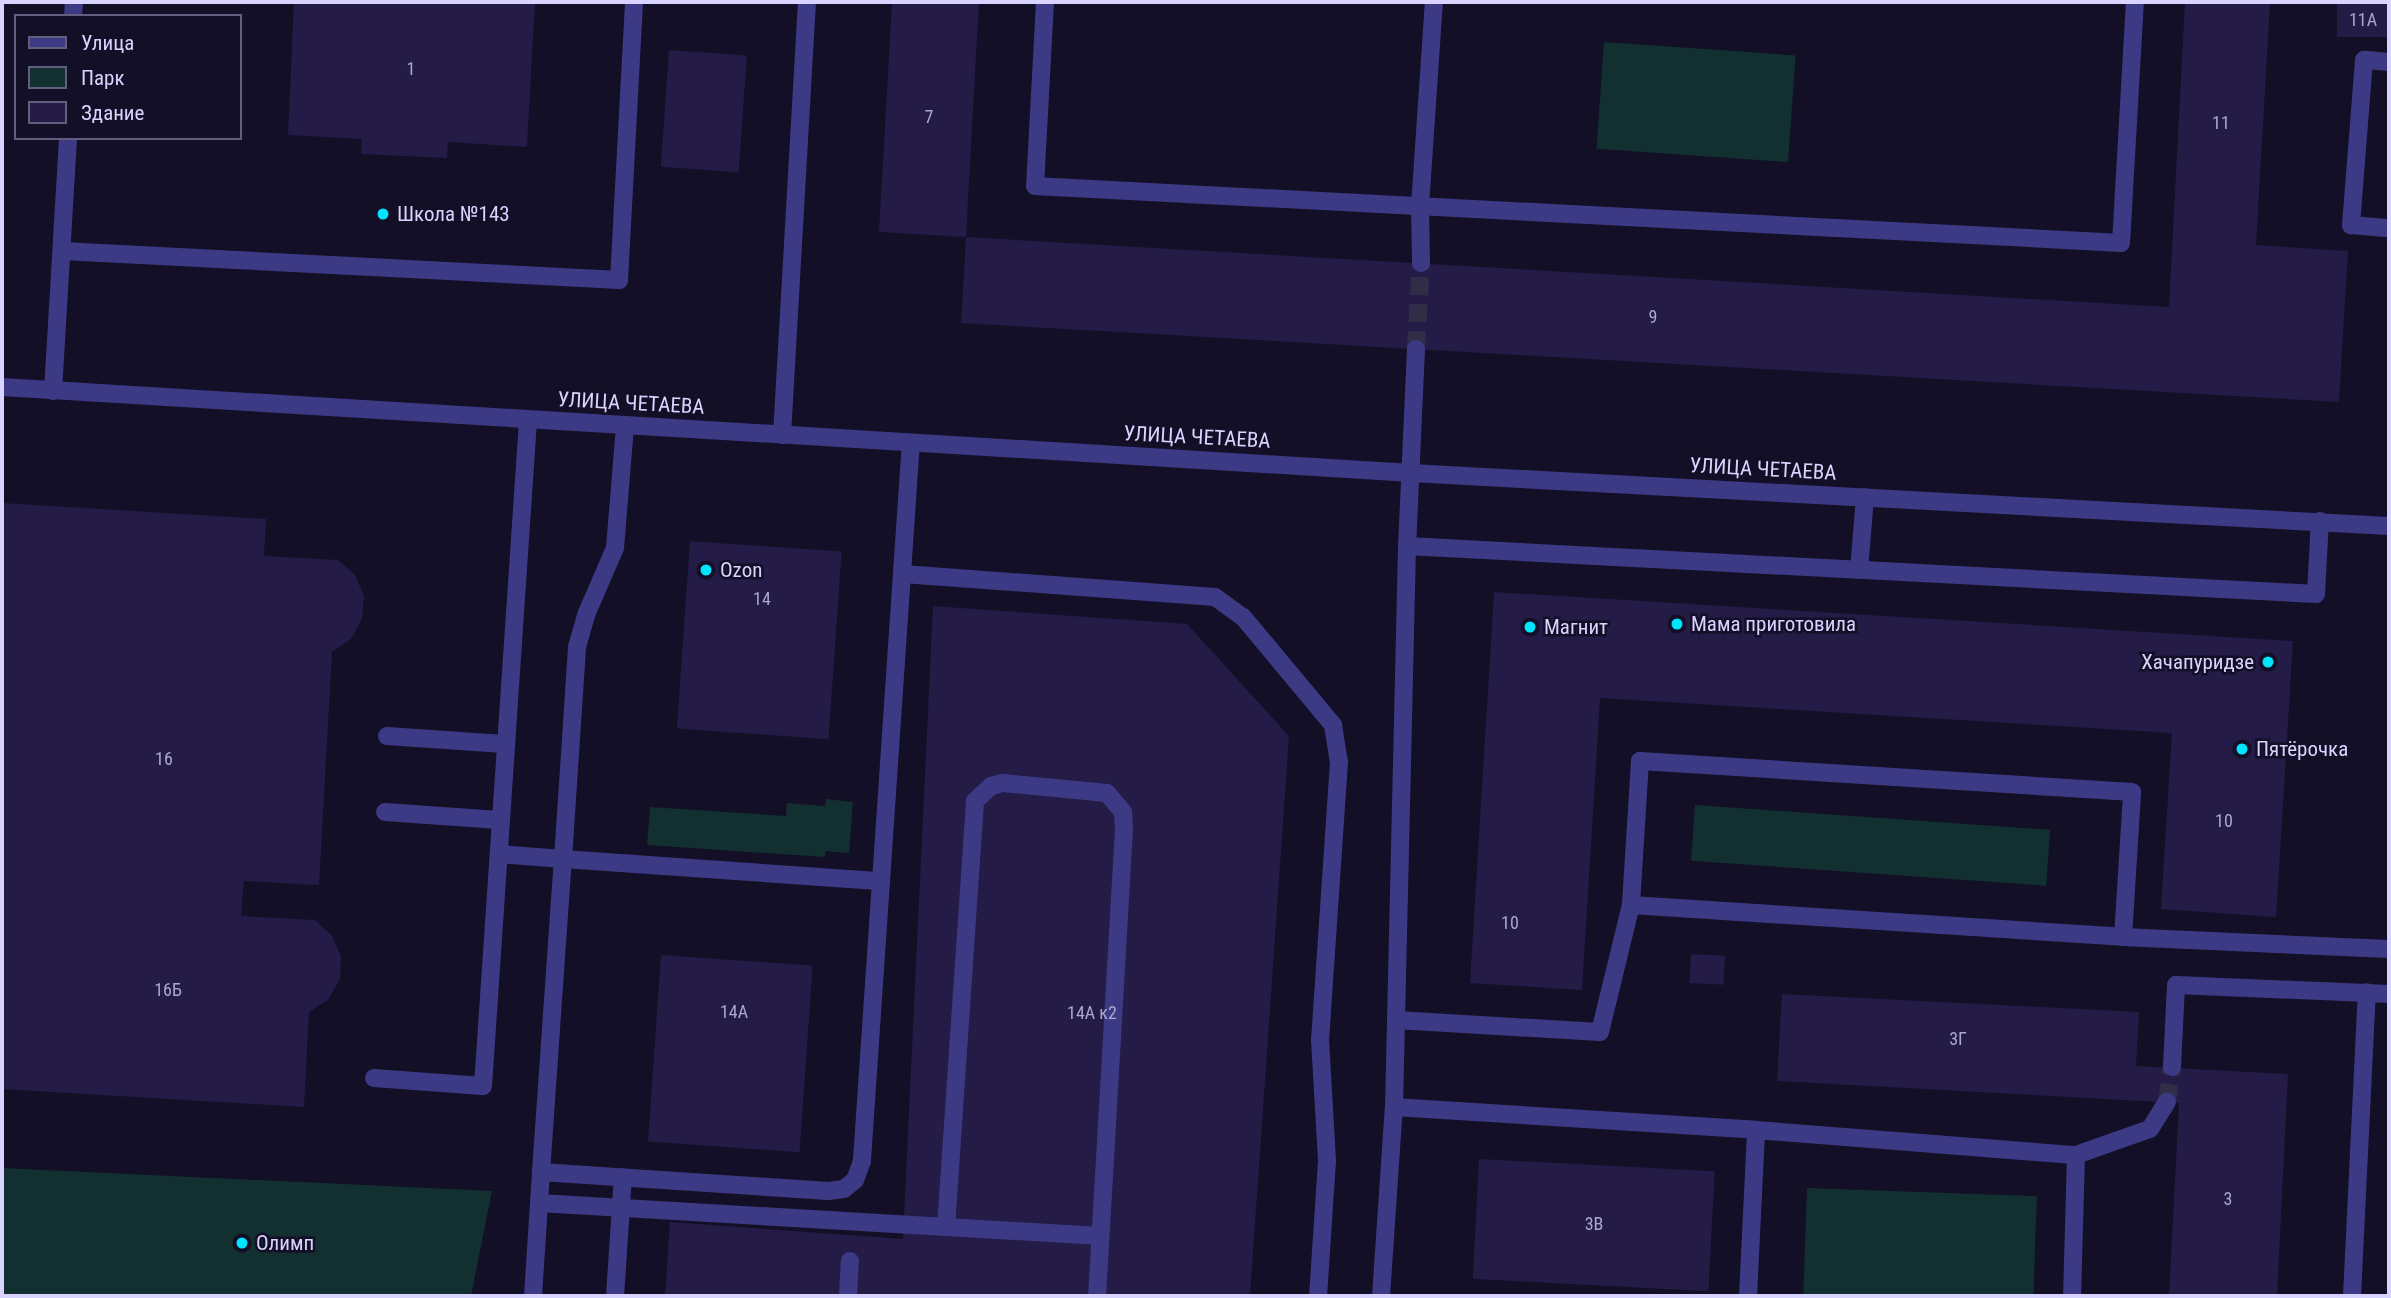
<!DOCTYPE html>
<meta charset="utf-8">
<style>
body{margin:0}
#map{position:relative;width:2391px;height:1298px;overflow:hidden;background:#130f26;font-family:"Roboto Condensed",sans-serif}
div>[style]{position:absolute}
.green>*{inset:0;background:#12302f;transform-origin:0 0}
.building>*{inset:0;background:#241b47;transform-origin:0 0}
.minor-tunnel>*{height:18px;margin-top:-9px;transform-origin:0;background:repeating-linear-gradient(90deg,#312d47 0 18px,transparent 0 27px)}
.minor>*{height:18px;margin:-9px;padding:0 9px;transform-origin:9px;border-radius:9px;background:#3d3a85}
.dots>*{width:19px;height:19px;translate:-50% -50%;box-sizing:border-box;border:4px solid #130f26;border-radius:50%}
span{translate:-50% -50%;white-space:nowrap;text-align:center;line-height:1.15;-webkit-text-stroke:5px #130f26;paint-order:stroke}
.number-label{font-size:18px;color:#aca6d1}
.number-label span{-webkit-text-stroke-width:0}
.poi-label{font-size:21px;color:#d9d4ff}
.left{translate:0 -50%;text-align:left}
.right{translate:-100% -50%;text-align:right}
.street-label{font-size:21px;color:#d9d4ff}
.frame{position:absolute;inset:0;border:4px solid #d9d4ff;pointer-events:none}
.legend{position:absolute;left:14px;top:14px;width:228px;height:126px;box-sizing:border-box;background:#130f26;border:2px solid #625e7d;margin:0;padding:9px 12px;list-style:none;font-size:21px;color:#d9d4ff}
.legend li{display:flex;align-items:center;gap:14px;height:35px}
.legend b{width:35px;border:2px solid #625e7d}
</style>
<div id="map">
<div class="green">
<i style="left:1604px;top:42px;width:192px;height:107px;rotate:4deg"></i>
<i style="clip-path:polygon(826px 799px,853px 802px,849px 853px,826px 851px,825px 857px,647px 845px,650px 807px,786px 816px,787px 803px,825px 806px)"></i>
<i style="left:1695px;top:805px;width:356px;height:56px;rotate:4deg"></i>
<i style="clip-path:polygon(2px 1168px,492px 1191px,471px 1296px,2px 1296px)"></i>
<i style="left:1807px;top:1188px;width:230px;height:108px;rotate:2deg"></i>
</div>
<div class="building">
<i style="clip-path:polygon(294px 2px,535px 2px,527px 147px,448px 142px,447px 158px,361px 154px,362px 139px,288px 135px)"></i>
<i style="clip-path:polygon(892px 2px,979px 2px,966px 237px,2169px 307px,2185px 2px,2270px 2px,2256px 245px,2348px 251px,2339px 402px,961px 323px,966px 237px,879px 232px)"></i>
<i style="left:2337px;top:2px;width:52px;height:35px"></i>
<i style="left:669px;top:50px;width:78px;height:117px;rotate:4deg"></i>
<i style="clip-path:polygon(2px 503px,266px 519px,264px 556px,338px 560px,355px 575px,364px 596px,362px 619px,351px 639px,332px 652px,319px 885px,244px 881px,241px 916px,315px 920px,332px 936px,341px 956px,340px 979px,328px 1000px,309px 1012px,304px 1107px,2px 1089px)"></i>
<i style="left:690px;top:541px;width:152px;height:188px;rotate:4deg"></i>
<i style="clip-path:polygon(1494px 592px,2293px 641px,2276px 917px,2161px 909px,2172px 733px,1600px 698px,1582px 990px,1470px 983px)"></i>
<i style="clip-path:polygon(933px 606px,1187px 624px,1289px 736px,1250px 1296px,665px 1296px,670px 1222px,903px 1239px)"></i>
<i style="left:1691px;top:954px;width:34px;height:29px;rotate:3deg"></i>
<i style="left:661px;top:955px;width:152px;height:187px;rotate:4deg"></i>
<i style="clip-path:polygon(1782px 994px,2139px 1012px,2136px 1066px,2288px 1074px,2277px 1296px,2169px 1296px,2179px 1103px,1777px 1081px)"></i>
<i style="left:1479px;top:1159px;width:236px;height:120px;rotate:3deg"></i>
</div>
<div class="minor-tunnel">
<i style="left:1416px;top:349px;width:86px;rotate:-86.7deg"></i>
<i style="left:2167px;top:1102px;width:35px;rotate:-82deg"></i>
</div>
<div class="minor">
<i style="left:1045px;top:2px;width:184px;rotate:93.1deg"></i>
<i style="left:1035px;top:186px;width:1087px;rotate:3deg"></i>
<i style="left:2121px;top:243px;width:241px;rotate:-86.7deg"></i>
<i style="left:73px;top:16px;width:14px;rotate:-86deg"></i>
<i style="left:2389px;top:62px;width:25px;rotate:-175deg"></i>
<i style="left:2364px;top:60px;width:166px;rotate:94.5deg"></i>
<i style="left:2351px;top:225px;width:38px;rotate:5deg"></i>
<i style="left:63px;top:251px;width:557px;rotate:2.99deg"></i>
<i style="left:619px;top:280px;width:278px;rotate:-86.9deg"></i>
<i style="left:1421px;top:263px;width:57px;rotate:-91deg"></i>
<i style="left:1420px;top:206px;width:204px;rotate:-86.1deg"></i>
<i style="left:1416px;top:349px;width:197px;rotate:92.6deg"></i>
<i style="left:1407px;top:546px;width:910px;rotate:3.02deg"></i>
<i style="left:2316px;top:594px;width:73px;rotate:-86.9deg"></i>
<i style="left:2px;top:387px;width:1412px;rotate:3.49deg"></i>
<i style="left:1411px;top:473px;width:979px;rotate:3.1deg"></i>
<i style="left:53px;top:391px;width:253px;rotate:-86.6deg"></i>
<i style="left:782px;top:435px;width:434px;rotate:-86.7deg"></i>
<i style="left:1859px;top:570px;width:73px;rotate:-85.3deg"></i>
<i style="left:903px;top:574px;width:313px;rotate:4.2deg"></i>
<i style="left:1215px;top:597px;width:34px;rotate:36deg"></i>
<i style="left:1243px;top:617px;width:141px;rotate:50.2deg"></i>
<i style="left:1333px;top:725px;width:37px;rotate:81deg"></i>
<i style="left:1339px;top:762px;width:278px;rotate:93.9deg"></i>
<i style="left:1320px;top:1039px;width:122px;rotate:86.7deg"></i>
<i style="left:1327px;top:1161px;width:135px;rotate:93.8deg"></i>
<i style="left:387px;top:736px;width:117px;rotate:3.9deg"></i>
<i style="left:385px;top:812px;width:114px;rotate:4deg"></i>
<i style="left:499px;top:854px;width:64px;rotate:4.5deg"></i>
<i style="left:563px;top:859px;width:319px;rotate:4deg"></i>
<i style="left:881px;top:881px;width:281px;rotate:93.9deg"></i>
<i style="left:862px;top:1161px;width:20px;rotate:110deg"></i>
<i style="left:855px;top:1180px;width:14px;rotate:141deg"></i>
<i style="left:844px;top:1189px;width:16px;rotate:173deg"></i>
<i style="left:828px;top:1191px;width:288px;rotate:-176.2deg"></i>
<i style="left:541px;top:1172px;width:314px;rotate:-86deg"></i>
<i style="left:563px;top:859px;width:212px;rotate:-86.2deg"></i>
<i style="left:577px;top:647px;width:33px;rotate:-74deg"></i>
<i style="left:586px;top:615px;width:73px;rotate:-66.6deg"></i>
<i style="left:615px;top:548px;width:122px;rotate:-85.3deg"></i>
<i style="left:881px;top:881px;width:439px;rotate:-86.1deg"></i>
<i style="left:2123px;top:937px;width:145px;rotate:-86.4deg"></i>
<i style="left:2132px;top:792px;width:493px;rotate:-176.4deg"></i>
<i style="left:1640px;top:761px;width:144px;rotate:93.6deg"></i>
<i style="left:1631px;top:905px;width:493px;rotate:3.7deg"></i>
<i style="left:2123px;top:937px;width:266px;rotate:2.6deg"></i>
<i style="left:1396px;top:1020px;width:204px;rotate:3.4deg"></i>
<i style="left:1600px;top:1032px;width:131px;rotate:-76.3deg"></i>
<i style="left:2172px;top:1067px;width:82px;rotate:-87.2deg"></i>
<i style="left:2176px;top:985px;width:213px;rotate:2.4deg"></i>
<i style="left:374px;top:1078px;width:109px;rotate:4.2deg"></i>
<i style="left:483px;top:1086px;width:668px;rotate:-86.13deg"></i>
<i style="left:1394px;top:1107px;width:561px;rotate:-88.67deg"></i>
<i style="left:2076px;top:1155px;width:78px;rotate:-19.4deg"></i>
<i style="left:2150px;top:1129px;width:32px;rotate:-58deg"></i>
<i style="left:539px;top:1203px;width:562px;rotate:3.37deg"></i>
<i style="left:946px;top:1227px;width:427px;rotate:-86.1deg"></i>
<i style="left:975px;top:801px;width:22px;rotate:-43deg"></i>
<i style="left:991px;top:786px;width:12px;rotate:-14deg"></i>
<i style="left:1003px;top:783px;width:104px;rotate:5.5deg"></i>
<i style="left:1107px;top:793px;width:25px;rotate:50deg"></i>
<i style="left:1123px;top:812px;width:17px;rotate:87deg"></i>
<i style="left:1124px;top:829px;width:468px;rotate:93.3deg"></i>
<i style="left:533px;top:1296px;width:124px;rotate:-86.3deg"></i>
<i style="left:615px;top:1296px;width:119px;rotate:-86.2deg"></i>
<i style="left:848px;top:1296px;width:35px;rotate:-87deg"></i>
<i style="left:1381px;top:1296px;width:189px;rotate:-86.1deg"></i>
<i style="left:1394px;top:1107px;width:363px;rotate:3.6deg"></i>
<i style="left:1748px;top:1296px;width:166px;rotate:-87.2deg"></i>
<i style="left:1756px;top:1130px;width:321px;rotate:4.5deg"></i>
<i style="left:2076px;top:1155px;width:141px;rotate:91.6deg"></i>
<i style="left:2352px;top:1296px;width:304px;rotate:-87.2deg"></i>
</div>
<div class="dots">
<i style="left:383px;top:214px;background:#00e5ff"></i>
<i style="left:706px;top:570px;background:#00e5ff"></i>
<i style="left:1677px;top:624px;background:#00e5ff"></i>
<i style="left:1530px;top:627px;background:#00e5ff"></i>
<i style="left:2268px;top:662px;background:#00e5ff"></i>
<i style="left:2242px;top:749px;background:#00e5ff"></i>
<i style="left:242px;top:1243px;background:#00e5ff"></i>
</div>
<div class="number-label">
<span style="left:2363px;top:20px">11А</span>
<span style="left:411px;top:69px">1</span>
<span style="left:929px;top:117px">7</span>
<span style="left:2221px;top:123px">11</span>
<span style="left:1653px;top:317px">9</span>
<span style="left:762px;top:599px">14</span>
<span style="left:164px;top:759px">16</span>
<span style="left:2224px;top:821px">10</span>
<span style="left:1510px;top:923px">10</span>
<span style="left:168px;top:990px">16Б</span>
<span style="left:734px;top:1012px">14А</span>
<span style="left:1092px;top:1013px">14А к2</span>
<span style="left:1958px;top:1039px">3Г</span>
<span style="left:2228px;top:1199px">3</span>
<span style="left:1594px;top:1224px">3В</span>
</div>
<div class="poi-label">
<span class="left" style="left:397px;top:214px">Школа №143</span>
<span class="left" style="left:720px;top:570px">Ozon</span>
<span class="left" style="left:1691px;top:624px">Мама приготовила</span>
<span class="left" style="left:1544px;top:627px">Магнит</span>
<span class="right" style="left:2254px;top:662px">Хачапуридзе</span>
<span class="left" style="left:2256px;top:749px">Пятёрочка</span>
<span class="left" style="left:256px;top:1243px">Олимп</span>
</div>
<div class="street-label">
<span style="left:631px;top:403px;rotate:3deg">УЛИЦА ЧЕТАЕВА</span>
<span style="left:1197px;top:437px;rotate:3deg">УЛИЦА ЧЕТАЕВА</span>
<span style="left:1763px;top:469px;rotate:3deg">УЛИЦА ЧЕТАЕВА</span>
</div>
<div class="frame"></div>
<ul class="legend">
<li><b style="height:9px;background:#3d3a85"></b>Улица</li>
<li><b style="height:19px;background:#12302f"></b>Парк</li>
<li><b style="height:19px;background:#241b47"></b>Здание</li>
</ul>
</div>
